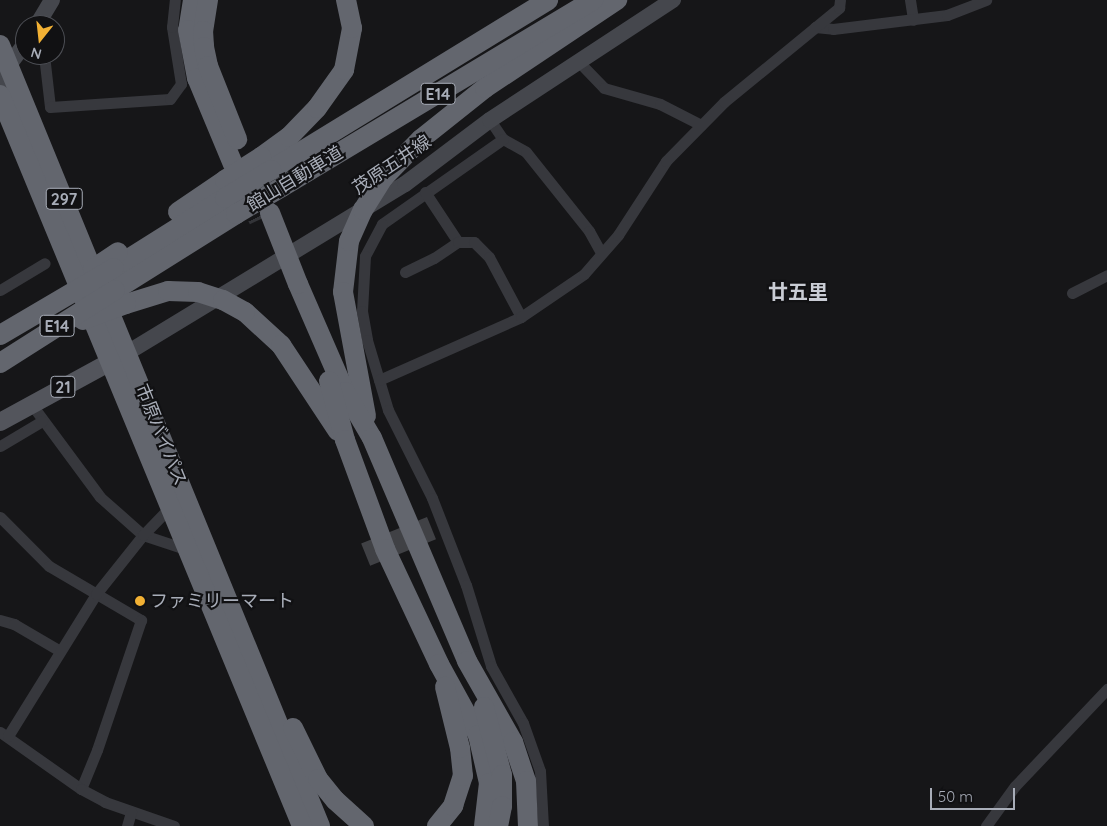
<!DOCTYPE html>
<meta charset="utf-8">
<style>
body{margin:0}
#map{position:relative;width:1107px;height:826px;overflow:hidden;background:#161618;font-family:Quicksand,"Noto Sans JP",sans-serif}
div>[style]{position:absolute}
.building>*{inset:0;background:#404145;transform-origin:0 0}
.highway-tunnel>*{height:20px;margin-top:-10px;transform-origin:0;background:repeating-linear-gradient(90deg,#333438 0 20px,transparent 0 30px)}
.street>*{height:11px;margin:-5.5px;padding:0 5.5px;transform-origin:5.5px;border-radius:5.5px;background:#37383d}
.secondary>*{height:16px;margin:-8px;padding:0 8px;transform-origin:8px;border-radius:8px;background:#45474d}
.primary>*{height:18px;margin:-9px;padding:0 9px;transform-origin:9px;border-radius:9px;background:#53555c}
.highway>*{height:20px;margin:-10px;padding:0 10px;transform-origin:10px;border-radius:10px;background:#63666e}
.highway-bridge>*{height:20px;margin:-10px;padding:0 10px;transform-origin:10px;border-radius:10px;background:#63666e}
.dots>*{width:14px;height:14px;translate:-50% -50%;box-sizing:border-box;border:2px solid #111113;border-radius:50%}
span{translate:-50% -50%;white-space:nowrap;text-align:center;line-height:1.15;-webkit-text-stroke:4.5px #111113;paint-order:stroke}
.shield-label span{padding:1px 4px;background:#111113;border:1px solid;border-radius:4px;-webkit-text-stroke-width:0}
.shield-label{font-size:16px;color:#a8adb8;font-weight:700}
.street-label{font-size:18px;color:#a8adb8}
.poi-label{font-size:18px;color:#a8adb8}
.left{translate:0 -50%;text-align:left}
.quarter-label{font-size:20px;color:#c9ccd4;font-weight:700}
.north{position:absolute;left:15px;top:15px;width:50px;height:50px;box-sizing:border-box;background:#111113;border:1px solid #4d4f55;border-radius:50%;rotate:196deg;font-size:14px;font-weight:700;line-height:20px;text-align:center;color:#a8adb8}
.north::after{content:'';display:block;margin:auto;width:18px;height:22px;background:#f2b134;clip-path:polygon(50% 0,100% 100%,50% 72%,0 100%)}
.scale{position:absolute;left:930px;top:788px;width:85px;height:22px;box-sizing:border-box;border:2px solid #a8adb8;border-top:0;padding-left:6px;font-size:15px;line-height:18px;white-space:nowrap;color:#a8adb8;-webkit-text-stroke:4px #111113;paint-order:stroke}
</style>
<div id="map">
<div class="building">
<i style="left:427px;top:517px;width:24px;height:71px;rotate:68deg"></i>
</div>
<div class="highway-tunnel">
<i style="left:245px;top:190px;width:33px;rotate:65deg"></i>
</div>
<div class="street">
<i style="left:910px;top:0;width:20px;rotate:81deg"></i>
<i style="left:815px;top:27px;width:18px;rotate:6deg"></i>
<i style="left:833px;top:29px;width:115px;rotate:-7deg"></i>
<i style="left:947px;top:15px;width:42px;rotate:-21deg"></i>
<i style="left:44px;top:55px;width:52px;rotate:83.4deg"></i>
<i style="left:50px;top:107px;width:120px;rotate:-3.8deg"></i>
<i style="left:170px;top:99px;width:19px;rotate:-54deg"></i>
<i style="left:181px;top:84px;width:58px;rotate:-99deg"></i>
<i style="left:172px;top:27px;width:27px;rotate:-84deg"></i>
<i style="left:578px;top:61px;width:37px;rotate:46deg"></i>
<i style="left:604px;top:88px;width:58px;rotate:15.9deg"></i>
<i style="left:660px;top:104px;width:46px;rotate:27.1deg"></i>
<i style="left:490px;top:120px;width:23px;rotate:56deg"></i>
<i style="left:503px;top:139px;width:26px;rotate:29deg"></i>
<i style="left:526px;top:152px;width:101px;rotate:51.4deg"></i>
<i style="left:589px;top:231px;width:25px;rotate:61deg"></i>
<i style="left:503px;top:139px;width:148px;rotate:144.9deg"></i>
<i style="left:382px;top:224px;width:36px;rotate:118deg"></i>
<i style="left:365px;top:256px;width:55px;rotate:93.1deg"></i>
<i style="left:362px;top:311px;width:29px;rotate:80deg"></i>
<i style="left:367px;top:340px;width:73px;rotate:73.3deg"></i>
<i style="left:388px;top:410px;width:98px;rotate:63.4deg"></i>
<i style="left:432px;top:498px;width:93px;rotate:68.7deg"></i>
<i style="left:466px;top:585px;width:85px;rotate:72.8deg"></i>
<i style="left:491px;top:666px;width:65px;rotate:60.7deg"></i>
<i style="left:523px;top:723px;width:51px;rotate:70.5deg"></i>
<i style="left:540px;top:771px;width:55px;rotate:86.9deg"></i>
<i style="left:425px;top:192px;width:60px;rotate:56.6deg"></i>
<i style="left:405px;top:272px;width:32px;rotate:-26deg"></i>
<i style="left:434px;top:258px;width:29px;rotate:-34deg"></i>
<i style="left:458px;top:242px;width:16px"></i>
<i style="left:474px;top:242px;width:21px;rotate:45deg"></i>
<i style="left:489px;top:257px;width:68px;rotate:61.9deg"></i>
<i style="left:0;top:290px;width:52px;rotate:-31deg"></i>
<i style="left:1072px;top:293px;width:39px;rotate:-27deg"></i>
<i style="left:379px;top:380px;width:155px;rotate:-23.9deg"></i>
<i style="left:521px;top:317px;width:76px;rotate:-34.3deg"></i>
<i style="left:584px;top:274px;width:52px;rotate:-48.9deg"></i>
<i style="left:618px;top:235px;width:88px;rotate:-57deg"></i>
<i style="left:666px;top:161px;width:83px;rotate:-45.5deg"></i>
<i style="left:724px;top:102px;width:149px;rotate:-39.3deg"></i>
<i style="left:839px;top:8px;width:8px;rotate:-83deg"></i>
<i style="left:32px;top:405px;width:114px;rotate:53.5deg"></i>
<i style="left:100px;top:497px;width:57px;rotate:41.5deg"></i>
<i style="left:143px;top:535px;width:47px;rotate:18.4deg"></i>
<i style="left:0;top:446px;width:49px;rotate:-30.8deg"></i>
<i style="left:0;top:517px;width:69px;rotate:45deg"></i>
<i style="left:49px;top:566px;width:107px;rotate:30.4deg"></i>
<i style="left:141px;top:620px;width:137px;rotate:108.7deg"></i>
<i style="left:97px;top:750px;width:42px;rotate:112.3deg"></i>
<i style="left:0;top:620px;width:15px;rotate:16deg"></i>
<i style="left:14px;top:624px;width:53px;rotate:30.4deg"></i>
<i style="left:0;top:732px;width:99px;rotate:35.1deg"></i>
<i style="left:81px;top:789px;width:27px;rotate:28deg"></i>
<i style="left:105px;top:802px;width:73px;rotate:19.2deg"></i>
<i style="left:8px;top:736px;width:167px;rotate:-58.2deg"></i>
<i style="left:96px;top:594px;width:75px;rotate:-51.5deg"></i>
<i style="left:143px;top:535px;width:37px;rotate:-46deg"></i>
<i style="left:127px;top:826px;width:15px;rotate:-74deg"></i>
<i style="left:986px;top:826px;width:49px;rotate:-54.1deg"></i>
<i style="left:1015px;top:786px;width:134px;rotate:-46.5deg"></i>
</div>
<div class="secondary">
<i style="left:37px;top:25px;width:29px;rotate:-59deg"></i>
<i style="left:0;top:90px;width:27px;rotate:-70deg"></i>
<i style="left:9px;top:65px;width:26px;rotate:-53deg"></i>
<i style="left:127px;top:353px;width:325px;rotate:-31.3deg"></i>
<i style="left:405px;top:184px;width:106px;rotate:-37deg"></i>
<i style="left:490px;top:120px;width:219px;rotate:-33.3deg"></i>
</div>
<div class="primary">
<i style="left:0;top:422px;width:140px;rotate:-28.6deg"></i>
</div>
<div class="highway">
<i style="left:193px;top:0;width:30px;rotate:99deg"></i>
<i style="left:188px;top:30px;width:49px;rotate:79.4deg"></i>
<i style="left:197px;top:78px;width:93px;rotate:67.3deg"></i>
<i style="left:208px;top:0;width:31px;rotate:99deg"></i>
<i style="left:203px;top:31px;width:16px;rotate:86deg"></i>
<i style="left:204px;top:47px;width:19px;rotate:78deg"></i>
<i style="left:208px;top:66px;width:79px;rotate:68.3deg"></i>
<i style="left:0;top:45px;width:844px;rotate:67.72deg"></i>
<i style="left:0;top:95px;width:791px;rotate:67.55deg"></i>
<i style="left:261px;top:157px;width:34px;rotate:-36deg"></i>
<i style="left:289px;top:137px;width:40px;rotate:-46deg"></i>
<i style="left:317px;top:108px;width:47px;rotate:-54.6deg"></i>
<i style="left:344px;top:70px;width:43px;rotate:-79.2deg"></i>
<i style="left:352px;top:28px;width:29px;rotate:-102deg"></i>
<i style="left:271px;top:170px;width:325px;rotate:-31.5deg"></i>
<i style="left:384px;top:177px;width:53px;rotate:-45.8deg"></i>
<i style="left:421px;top:139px;width:82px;rotate:-38.6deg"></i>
<i style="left:485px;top:88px;width:159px;rotate:-33.7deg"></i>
<i style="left:282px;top:187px;width:363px;rotate:-31deg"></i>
<i style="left:178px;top:212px;width:57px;rotate:-34.2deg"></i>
<i style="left:349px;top:241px;width:51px;rotate:96.7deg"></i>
<i style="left:343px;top:292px;width:126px;rotate:79.5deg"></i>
<i style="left:114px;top:268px;width:131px;rotate:-32.2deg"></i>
<i style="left:298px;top:284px;width:118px;rotate:66.5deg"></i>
<i style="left:345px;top:392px;width:53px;rotate:59.6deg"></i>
<i style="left:372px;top:438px;width:242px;rotate:66.9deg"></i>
<i style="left:467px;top:661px;width:93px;rotate:60.4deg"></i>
<i style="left:513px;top:742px;width:41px;rotate:71.6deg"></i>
<i style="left:526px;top:781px;width:45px;rotate:87.5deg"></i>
<i style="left:115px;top:290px;width:143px;rotate:-32.1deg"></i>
<i style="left:126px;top:304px;width:44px;rotate:-17.2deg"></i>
<i style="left:168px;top:291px;width:30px;rotate:2deg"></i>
<i style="left:245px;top:312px;width:49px;rotate:42.5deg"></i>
<i style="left:281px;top:345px;width:103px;rotate:56.5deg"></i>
<i style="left:329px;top:381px;width:61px;rotate:74.8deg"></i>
<i style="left:345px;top:440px;width:116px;rotate:69.8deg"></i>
<i style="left:385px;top:549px;width:127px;rotate:64.8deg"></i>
<i style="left:439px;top:664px;width:81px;rotate:61.2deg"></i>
<i style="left:478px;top:735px;width:49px;rotate:77.1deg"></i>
<i style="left:489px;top:783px;width:43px;rotate:96.6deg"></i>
<i style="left:484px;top:707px;width:70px;rotate:75.2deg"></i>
<i style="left:502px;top:775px;width:31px;rotate:90deg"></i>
<i style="left:502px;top:806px;width:20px;rotate:101deg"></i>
<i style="left:293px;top:728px;width:57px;rotate:63.9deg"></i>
<i style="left:318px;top:779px;width:27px;rotate:51deg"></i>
<i style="left:335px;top:800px;width:39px;rotate:42deg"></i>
<i style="left:437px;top:826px;width:26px;rotate:-51deg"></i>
<i style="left:453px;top:806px;width:32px;rotate:-72deg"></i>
<i style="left:463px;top:776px;width:28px;rotate:-96deg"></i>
<i style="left:460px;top:748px;width:63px;rotate:-103.8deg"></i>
</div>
<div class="highway-bridge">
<i style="left:225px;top:180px;width:43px;rotate:-32.6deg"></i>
<i style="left:225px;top:198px;width:54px;rotate:-31.3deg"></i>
<i style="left:270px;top:213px;width:76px;rotate:68.5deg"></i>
<i style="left:236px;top:214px;width:53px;rotate:-30.4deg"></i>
<i style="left:349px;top:241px;width:34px;rotate:-66deg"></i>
<i style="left:363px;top:210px;width:39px;rotate:-58deg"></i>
<i style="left:93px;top:269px;width:30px;rotate:-34deg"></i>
<i style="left:198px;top:292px;width:26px;rotate:18deg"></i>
<i style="left:223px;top:300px;width:25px;rotate:29deg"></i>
<i style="left:83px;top:320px;width:46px;rotate:-20.4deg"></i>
<i style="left:0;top:335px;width:132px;rotate:-30.4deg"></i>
<i style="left:0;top:363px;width:136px;rotate:-32.4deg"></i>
</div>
<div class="dots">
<i style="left:140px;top:601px;background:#f2b134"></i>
</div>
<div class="shield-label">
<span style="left:438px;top:94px">E14</span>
<span style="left:64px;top:199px">297</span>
<span style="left:57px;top:326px">E14</span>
<span style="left:63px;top:387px">21</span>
</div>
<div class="street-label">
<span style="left:392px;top:165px;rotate:-34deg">茂原五井線</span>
<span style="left:295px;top:179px;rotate:-31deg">館山自動車道</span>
<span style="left:161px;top:435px;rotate:68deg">市原バイパス</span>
</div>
<div class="poi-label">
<span class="left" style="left:150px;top:601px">ファミリーマート</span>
</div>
<div class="quarter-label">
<span style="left:798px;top:291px">廿五里</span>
</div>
<div class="north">N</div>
<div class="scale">50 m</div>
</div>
